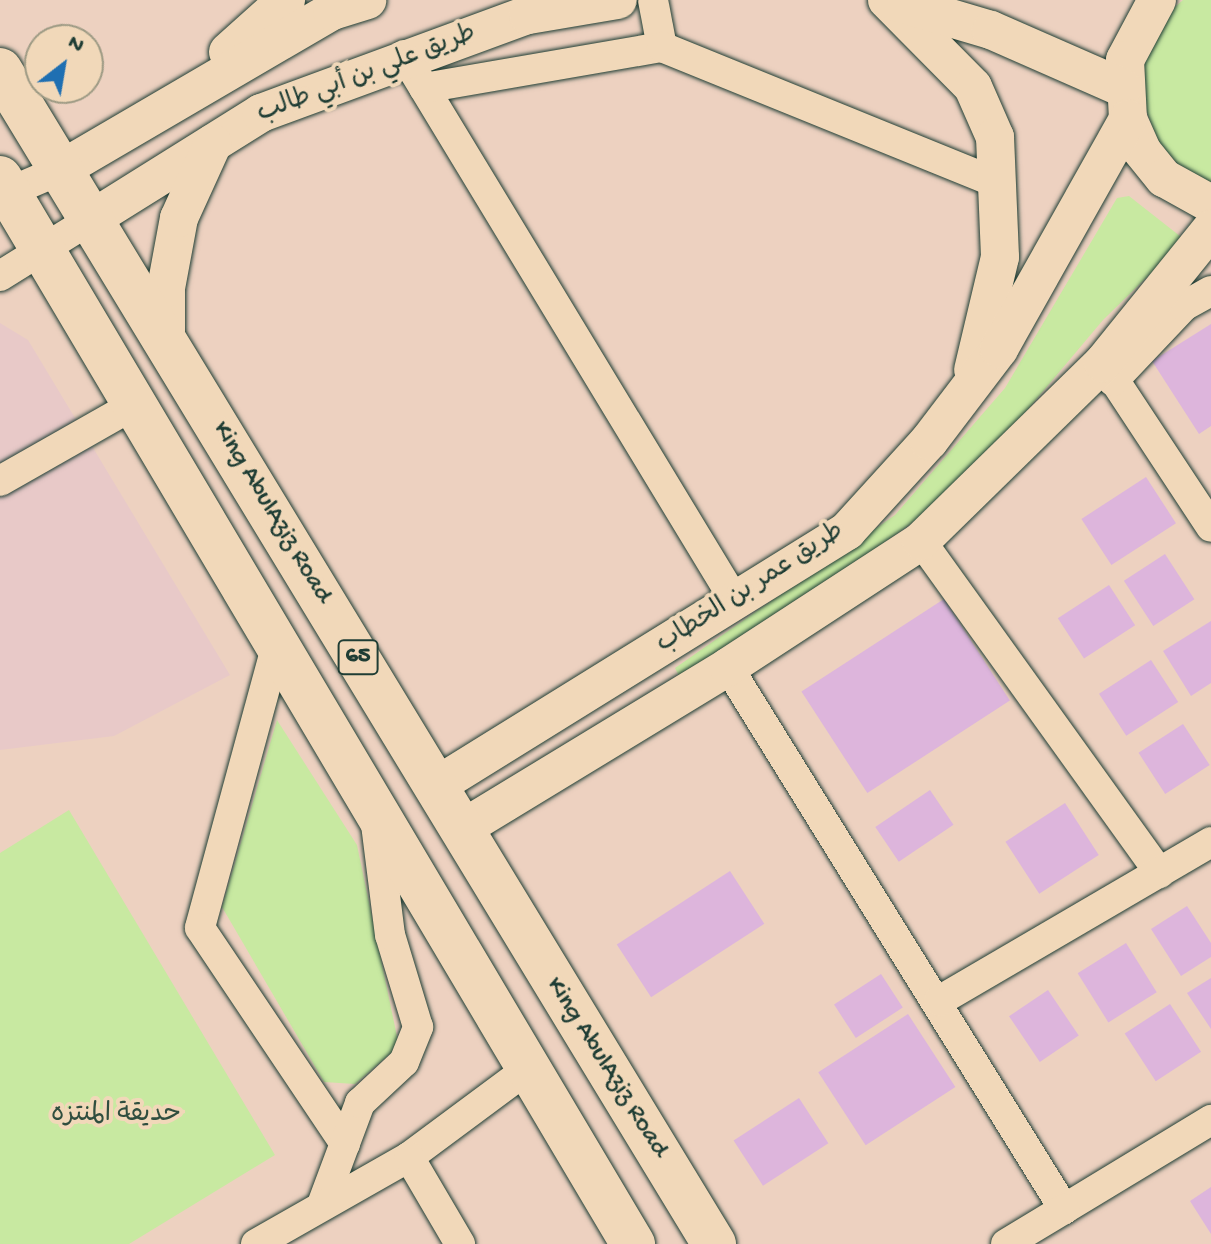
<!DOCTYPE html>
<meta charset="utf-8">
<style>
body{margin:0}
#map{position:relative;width:1211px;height:1244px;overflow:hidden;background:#edd1c0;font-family:"Gochi Hand","Playpen Sans Arabic",sans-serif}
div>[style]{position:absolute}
.built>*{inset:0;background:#e8c9c8}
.green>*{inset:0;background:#c8e9a1}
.building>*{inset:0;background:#ddb5dc;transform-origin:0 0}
.roads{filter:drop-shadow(0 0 2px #1f3d34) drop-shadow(0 0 2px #1f3d34)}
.minor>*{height:30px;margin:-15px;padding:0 15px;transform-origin:15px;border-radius:15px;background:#f1d8b9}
.major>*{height:38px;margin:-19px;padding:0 19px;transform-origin:19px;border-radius:19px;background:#f1d8b9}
.highway>*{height:44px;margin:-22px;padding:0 22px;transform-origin:22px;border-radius:22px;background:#f1d8b9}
span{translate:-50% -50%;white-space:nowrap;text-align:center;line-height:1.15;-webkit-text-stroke:8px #f1d8b9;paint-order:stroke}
.shield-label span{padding:2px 6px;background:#f1d8b9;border:2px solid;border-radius:6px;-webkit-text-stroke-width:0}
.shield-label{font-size:24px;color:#1f3d34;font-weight:700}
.street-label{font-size:26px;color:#1f3d34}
.park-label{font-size:26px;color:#304e3f}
.north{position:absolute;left:24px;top:24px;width:80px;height:80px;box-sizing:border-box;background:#f1d8b9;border:2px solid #9d9a84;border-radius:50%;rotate:31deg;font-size:22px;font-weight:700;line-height:32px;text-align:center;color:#1f3d34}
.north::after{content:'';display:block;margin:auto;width:28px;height:36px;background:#1f6fb2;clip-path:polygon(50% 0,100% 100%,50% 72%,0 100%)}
</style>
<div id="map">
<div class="built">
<i style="clip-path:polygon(0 323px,28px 340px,230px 675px,114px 736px,0 750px)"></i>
</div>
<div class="green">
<i style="clip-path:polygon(1183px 0,1211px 0,1211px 187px,1190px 177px,1158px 143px,1145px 106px,1144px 59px,1163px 17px)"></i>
<i style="clip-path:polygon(1129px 196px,1185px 240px,1103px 320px,987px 458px,948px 497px,786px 613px,679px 676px,675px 668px,895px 515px,1005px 388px,1117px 198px)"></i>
<i style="clip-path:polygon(277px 720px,357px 845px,399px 1046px,355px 1084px,324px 1082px,222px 907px)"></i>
<i style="clip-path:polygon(69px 810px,275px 1155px,129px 1244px,0 1244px,0 853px)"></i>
</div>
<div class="building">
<i style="clip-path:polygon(1211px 324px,1211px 426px,1199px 434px,1152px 361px)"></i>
<i style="left:1146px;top:477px;width:55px;height:77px;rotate:57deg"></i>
<i style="left:1165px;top:554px;width:54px;height:49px;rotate:57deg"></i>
<i style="left:1109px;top:585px;width:48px;height:61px;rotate:57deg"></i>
<i style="left:944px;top:599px;width:121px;height:170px;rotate:57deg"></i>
<i style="clip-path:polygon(1211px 621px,1211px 683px,1191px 696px,1163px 651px)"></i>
<i style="left:1151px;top:660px;width:50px;height:62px;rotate:57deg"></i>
<i style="left:1183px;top:724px;width:49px;height:53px;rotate:57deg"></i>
<i style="left:930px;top:790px;width:42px;height:66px;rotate:56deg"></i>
<i style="left:1065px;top:803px;width:62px;height:71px;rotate:57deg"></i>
<i style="left:730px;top:871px;width:63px;height:135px;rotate:57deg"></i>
<i style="clip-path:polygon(1187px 906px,1211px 943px,1211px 957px,1181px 976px,1151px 929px)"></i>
<i style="left:1126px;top:943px;width:58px;height:57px;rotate:58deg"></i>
<i style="left:881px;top:974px;width:40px;height:56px;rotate:57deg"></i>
<i style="clip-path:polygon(1211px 978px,1211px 1029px,1187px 993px)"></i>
<i style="left:1048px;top:990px;width:55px;height:47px;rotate:56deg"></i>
<i style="left:1170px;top:1004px;width:57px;height:54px;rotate:57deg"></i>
<i style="left:908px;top:1014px;width:87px;height:107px;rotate:57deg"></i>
<i style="left:799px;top:1098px;width:54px;height:78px;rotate:57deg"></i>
<i style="clip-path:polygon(1211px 1187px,1211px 1234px,1190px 1201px)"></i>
</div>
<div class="roads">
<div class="minor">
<i style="left:653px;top:0;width:48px;rotate:79.2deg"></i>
<i style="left:404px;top:55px;width:638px;rotate:58.77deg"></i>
<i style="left:424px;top:88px;width:242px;rotate:-9.8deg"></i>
<i style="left:662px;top:47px;width:364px;rotate:22.1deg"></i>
<i style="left:0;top:196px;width:65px;rotate:-23.4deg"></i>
<i style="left:0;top:276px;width:110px;rotate:-31.9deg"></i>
<i style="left:1103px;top:363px;width:196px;rotate:56.6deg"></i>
<i style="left:1113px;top:381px;width:103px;rotate:-46.6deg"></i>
<i style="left:1184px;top:306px;width:31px;rotate:-29deg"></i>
<i style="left:0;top:481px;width:154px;rotate:-29.6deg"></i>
<i style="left:921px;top:541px;width:409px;rotate:54.3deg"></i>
<i style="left:277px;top:644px;width:294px;rotate:105.2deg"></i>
<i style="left:200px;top:928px;width:260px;rotate:56.1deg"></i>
<i style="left:728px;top:667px;width:638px;rotate:58.2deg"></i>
<i style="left:1064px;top:1209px;width:172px;rotate:-31.2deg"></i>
<i style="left:939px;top:1001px;width:315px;rotate:-30.3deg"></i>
<i style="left:409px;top:1157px;width:146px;rotate:-36.6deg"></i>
<i style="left:323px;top:1202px;width:106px;rotate:-69.5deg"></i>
<i style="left:360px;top:1103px;width:60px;rotate:-43deg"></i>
<i style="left:404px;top:1062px;width:38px;rotate:-68deg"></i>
<i style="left:418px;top:1027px;width:96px;rotate:-106.9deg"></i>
<i style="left:390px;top:935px;width:112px;rotate:-97.2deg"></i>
<i style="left:256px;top:1244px;width:176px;rotate:-29.6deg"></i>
<i style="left:409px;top:1157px;width:101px;rotate:59.6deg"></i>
<i style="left:1006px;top:1244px;width:68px;rotate:-31.1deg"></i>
</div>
<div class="major">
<i style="left:887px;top:0;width:122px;rotate:45.3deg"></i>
<i style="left:973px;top:87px;width:55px;rotate:66.3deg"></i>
<i style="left:995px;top:137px;width:120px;rotate:87.6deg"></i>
<i style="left:1000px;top:257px;width:116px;rotate:103.4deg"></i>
<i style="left:1157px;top:0;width:68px;rotate:118.1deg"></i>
<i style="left:1125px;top:60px;width:59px;rotate:87.1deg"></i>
<i style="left:1128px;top:119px;width:35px;rotate:66deg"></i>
<i style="left:1142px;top:151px;width:35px;rotate:51deg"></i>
<i style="left:1164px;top:178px;width:54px;rotate:29deg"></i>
<i style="left:893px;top:1px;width:102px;rotate:16.5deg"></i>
<i style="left:991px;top:30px;width:144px;rotate:23.7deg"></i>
<i style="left:228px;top:52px;width:78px;rotate:-41.9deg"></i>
<i style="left:60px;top:170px;width:315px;rotate:-30.3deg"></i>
<i style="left:332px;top:11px;width:37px;rotate:-17deg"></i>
<i style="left:93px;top:218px;width:198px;rotate:-32deg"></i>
<i style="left:261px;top:113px;width:284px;rotate:-20.2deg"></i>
<i style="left:528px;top:15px;width:91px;rotate:-9.5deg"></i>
<i style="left:166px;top:338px;width:50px;rotate:-90deg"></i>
<i style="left:166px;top:288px;width:71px;rotate:-79.5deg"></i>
<i style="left:179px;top:218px;width:82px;rotate:-65.6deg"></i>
<i style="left:436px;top:786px;width:484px;rotate:-31.8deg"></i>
<i style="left:847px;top:531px;width:122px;rotate:-47.7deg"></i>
<i style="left:929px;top:441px;width:116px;rotate:-52.7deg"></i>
<i style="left:999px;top:349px;width:264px;rotate:-60.7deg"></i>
<i style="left:460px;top:830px;width:314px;rotate:-31.3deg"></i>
<i style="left:728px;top:667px;width:230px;rotate:-33.1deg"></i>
<i style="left:921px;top:541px;width:255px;rotate:-44.4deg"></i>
<i style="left:1103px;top:363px;width:172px;rotate:-51.1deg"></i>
</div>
<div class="highway">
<i style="left:0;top:70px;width:1374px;rotate:58.69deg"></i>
<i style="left:0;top:178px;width:1240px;rotate:59.3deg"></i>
</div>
</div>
<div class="shield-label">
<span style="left:358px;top:657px">65</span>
</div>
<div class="street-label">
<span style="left:367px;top:75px;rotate:-21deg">طريق علي بن أبي طالب</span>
<span style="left:271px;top:513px;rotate:59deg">King AbulAziz Road</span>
<span style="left:751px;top:589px;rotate:-33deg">طريق عمر بن الخطاب</span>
<span style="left:606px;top:1068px;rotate:58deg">King AbulAziz Road</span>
</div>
<div class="park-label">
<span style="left:116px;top:1116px">حديقة المنتزه</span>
</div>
<div class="north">N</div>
</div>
